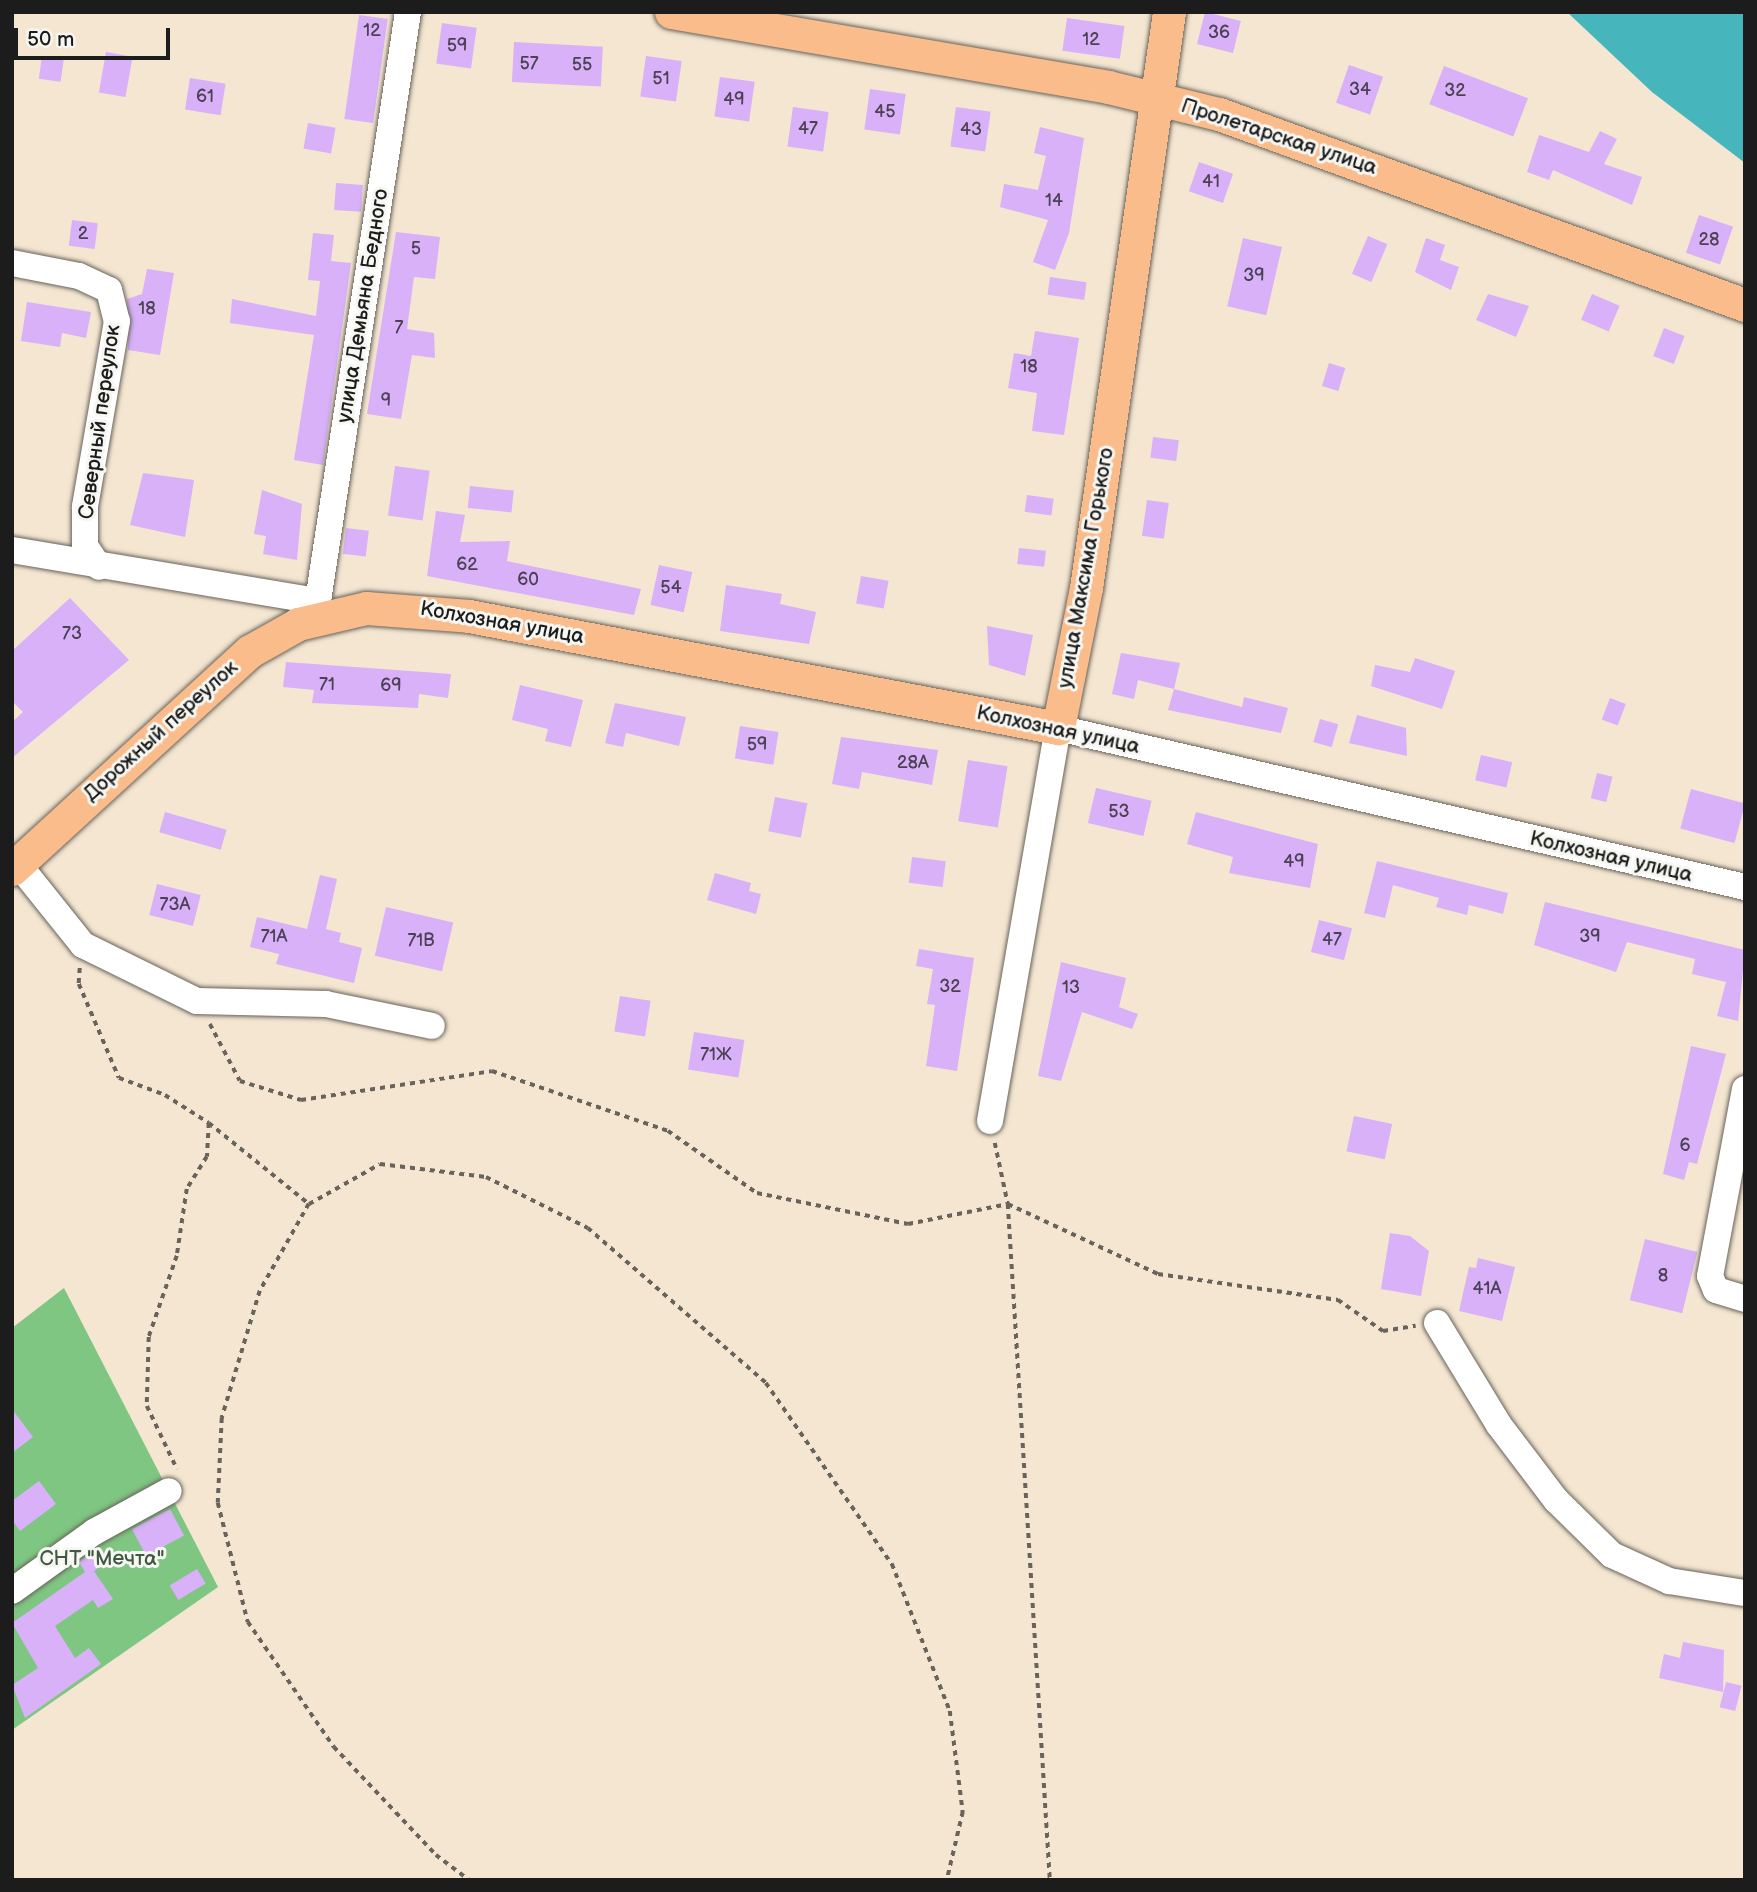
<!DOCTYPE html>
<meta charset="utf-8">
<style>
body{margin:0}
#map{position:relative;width:1757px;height:1892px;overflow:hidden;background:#f4e6d1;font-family:"Balsamiq Sans",sans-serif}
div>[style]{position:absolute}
.green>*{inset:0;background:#7fc682}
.water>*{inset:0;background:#46b5bc}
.building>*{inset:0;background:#d8b1f9;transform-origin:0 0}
.path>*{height:3.5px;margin-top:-1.75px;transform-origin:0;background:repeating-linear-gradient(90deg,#68635b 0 5px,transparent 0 10px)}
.roads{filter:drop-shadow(0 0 2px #68635b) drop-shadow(0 0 2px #68635b)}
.minor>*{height:26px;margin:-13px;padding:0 13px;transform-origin:13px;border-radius:13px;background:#fff}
.major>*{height:33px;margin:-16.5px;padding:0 16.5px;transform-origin:16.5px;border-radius:16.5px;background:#fabc8b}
span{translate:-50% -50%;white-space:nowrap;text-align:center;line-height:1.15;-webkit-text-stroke:6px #f6f6f2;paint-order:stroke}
.number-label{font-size:18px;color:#4b4153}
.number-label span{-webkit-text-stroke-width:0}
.street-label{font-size:21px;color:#1c1c1c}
.park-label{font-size:21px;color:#3f5840}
.frame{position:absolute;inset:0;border:14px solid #1c1c1c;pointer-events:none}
.scale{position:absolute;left:14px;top:28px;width:156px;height:32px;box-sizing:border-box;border:4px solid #1c1c1c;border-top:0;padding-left:9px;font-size:21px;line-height:24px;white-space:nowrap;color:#1c1c1c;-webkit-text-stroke:5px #f6f6f2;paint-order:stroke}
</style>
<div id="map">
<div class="green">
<i style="clip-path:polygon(64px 1288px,218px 1587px,12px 1730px,12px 1328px)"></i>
</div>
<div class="water">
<i style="clip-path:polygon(1567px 12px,1745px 12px,1745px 163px,1652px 92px)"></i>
</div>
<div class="building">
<i style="left:1205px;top:12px;width:37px;height:33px;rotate:14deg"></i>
<i style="left:359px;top:15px;width:29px;height:105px;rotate:8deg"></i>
<i style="left:1067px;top:18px;width:58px;height:33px;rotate:8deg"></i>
<i style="left:442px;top:23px;width:35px;height:41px;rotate:8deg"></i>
<i style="left:514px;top:42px;width:89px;height:40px;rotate:3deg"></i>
<i style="left:106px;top:52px;width:27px;height:41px;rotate:10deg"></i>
<i style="left:42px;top:56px;width:22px;height:23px;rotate:8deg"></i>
<i style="left:646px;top:56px;width:36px;height:41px;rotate:8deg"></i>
<i style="left:1349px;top:65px;width:36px;height:40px;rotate:19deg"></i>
<i style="left:1444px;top:66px;width:90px;height:41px;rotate:21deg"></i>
<i style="left:720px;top:77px;width:35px;height:40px;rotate:8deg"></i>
<i style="left:190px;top:78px;width:36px;height:32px;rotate:9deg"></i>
<i style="left:870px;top:89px;width:36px;height:41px;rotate:8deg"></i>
<i style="left:793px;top:107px;width:36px;height:40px;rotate:8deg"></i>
<i style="left:956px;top:107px;width:35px;height:40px;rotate:8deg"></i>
<i style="left:308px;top:123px;width:28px;height:26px;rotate:10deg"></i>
<i style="clip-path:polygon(1040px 127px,1084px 138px,1069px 233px,1055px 270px,1033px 262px,1048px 220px,1000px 207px,1004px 184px,1038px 190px,1046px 156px,1034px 153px)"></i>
<i style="clip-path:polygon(1600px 131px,1617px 139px,1604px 164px,1642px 177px,1632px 205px,1553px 170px,1549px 180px,1527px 172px,1539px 135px,1589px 152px)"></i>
<i style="left:1199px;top:162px;width:36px;height:31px;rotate:19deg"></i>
<i style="left:336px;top:183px;width:27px;height:27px;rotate:4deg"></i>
<i style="left:1699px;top:215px;width:36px;height:40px;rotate:19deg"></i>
<i style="left:72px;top:220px;width:26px;height:26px;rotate:7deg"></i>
<i style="clip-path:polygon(396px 232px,440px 237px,435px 279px,414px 277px,407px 329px,434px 333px,435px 358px,412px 355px,401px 419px,367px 414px)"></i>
<i style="clip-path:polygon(313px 233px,334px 235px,331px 261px,351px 263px,323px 465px,294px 460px,314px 335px,230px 323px,232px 299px,316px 316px,320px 281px,308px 280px)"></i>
<i style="left:1368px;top:236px;width:21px;height:41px;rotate:23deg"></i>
<i style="left:1243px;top:238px;width:40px;height:70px;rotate:13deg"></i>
<i style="clip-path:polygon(1426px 238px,1445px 245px,1440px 260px,1459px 267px,1451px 290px,1415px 272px)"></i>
<i style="clip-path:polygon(147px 269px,174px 273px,160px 355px,128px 350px,127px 299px,142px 294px)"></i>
<i style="left:1050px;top:277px;width:37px;height:18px;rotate:8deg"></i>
<i style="clip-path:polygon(1488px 294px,1529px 306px,1516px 337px,1476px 320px)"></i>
<i style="left:1592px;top:294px;width:30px;height:28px;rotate:23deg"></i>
<i style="clip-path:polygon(27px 302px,91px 312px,86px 338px,62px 333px,60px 347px,21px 341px)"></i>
<i style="left:1664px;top:328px;width:22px;height:30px;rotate:21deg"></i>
<i style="clip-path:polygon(1035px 331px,1079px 338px,1064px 435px,1032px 431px,1037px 393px,1008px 388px,1014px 353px,1031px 356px)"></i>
<i style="left:1329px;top:363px;width:17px;height:24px;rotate:17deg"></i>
<i style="left:1153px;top:437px;width:26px;height:21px;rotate:7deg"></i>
<i style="left:395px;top:466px;width:35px;height:50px;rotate:8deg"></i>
<i style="clip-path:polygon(143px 473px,194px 480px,185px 537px,130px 525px)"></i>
<i style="left:470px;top:486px;width:44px;height:22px;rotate:6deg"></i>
<i style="clip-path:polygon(262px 490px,302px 504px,297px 560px,263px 554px,266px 536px,254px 534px)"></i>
<i style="left:1027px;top:495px;width:27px;height:17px;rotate:8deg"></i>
<i style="left:1147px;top:500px;width:22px;height:36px;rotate:8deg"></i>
<i style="clip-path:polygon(436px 511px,465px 515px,460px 542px,510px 541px,507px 561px,641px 589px,634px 615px,427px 576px)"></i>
<i style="left:346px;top:528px;width:23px;height:26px;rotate:7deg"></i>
<i style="left:1019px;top:548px;width:27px;height:16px;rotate:6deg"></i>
<i style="left:659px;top:565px;width:34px;height:41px;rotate:12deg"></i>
<i style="left:861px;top:576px;width:28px;height:28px;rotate:10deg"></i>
<i style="clip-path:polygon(726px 585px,782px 594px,780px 604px,816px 612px,809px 644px,720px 631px)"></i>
<i style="clip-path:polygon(70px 598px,129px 660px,12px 758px,12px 722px,23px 712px,12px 701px,12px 651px)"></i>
<i style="clip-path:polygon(987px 626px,1033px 635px,1025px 676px,989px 665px)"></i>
<i style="clip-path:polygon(1121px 653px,1180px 663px,1174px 689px,1138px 680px,1134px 699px,1112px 694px)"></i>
<i style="clip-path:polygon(1415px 658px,1455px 671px,1442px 709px,1371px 686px,1375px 665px,1410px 672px)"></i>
<i style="clip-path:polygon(286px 662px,451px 674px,448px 698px,419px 694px,418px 708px,312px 703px,314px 690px,283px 687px)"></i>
<i style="clip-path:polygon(520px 685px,583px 700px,571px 747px,545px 741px,548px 729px,512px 720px)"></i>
<i style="clip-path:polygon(1174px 689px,1242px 707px,1244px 697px,1288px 708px,1281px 733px,1168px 710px)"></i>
<i style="left:1610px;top:698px;width:17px;height:23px;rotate:21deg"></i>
<i style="clip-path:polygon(615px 703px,686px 717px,679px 746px,626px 733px,623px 747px,605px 743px)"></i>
<i style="clip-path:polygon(1357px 715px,1406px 728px,1407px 756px,1349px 743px)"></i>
<i style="left:1320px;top:719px;width:19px;height:24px;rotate:16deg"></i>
<i style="left:740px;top:726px;width:39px;height:33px;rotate:9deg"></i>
<i style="clip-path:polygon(841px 737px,938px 750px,932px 785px,862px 772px,859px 789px,832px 784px)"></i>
<i style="left:1481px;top:755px;width:32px;height:26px;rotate:13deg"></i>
<i style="left:968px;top:760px;width:40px;height:62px;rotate:9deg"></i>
<i style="left:1597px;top:773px;width:16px;height:26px;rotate:14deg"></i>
<i style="left:1096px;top:788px;width:57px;height:36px;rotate:13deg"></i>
<i style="left:1691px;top:789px;width:56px;height:41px;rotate:15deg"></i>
<i style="left:775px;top:797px;width:33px;height:35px;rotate:11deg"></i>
<i style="left:165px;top:812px;width:64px;height:21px;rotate:16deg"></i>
<i style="clip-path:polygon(1196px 812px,1318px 844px,1310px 888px,1229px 873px,1233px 857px,1187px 844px)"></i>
<i style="left:912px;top:857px;width:34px;height:26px;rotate:7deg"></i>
<i style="clip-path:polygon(1377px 861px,1508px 893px,1503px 914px,1469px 905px,1467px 915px,1436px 907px,1439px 898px,1393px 885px,1385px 918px,1364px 913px)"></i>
<i style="clip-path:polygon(715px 873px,751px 883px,749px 891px,761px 894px,756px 914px,707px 900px)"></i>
<i style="clip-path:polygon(320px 875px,337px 879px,326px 929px,341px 933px,339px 942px,362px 948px,354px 983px,276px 964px,279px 954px,250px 947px,257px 917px,307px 929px)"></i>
<i style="left:157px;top:884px;width:45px;height:32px;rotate:14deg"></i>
<i style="clip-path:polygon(1545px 902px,1745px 950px,1738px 1021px,1717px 1016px,1726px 982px,1692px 974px,1695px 959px,1627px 942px,1616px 972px,1534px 945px)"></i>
<i style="left:386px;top:907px;width:69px;height:50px;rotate:13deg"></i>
<i style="left:1319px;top:920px;width:34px;height:33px;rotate:14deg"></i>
<i style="clip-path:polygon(919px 949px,974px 958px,957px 1071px,926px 1066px,935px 1005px,927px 1004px,933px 969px,916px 966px)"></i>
<i style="clip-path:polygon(1061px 962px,1126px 978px,1119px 1007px,1138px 1014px,1132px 1029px,1082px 1012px,1061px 1081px,1038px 1076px)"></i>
<i style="left:620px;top:996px;width:31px;height:36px;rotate:9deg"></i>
<i style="left:694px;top:1032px;width:51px;height:38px;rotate:9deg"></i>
<i style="clip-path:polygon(1691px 1046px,1726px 1054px,1697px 1164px,1689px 1162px,1684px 1180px,1663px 1174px)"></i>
<i style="left:1354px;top:1116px;width:39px;height:36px;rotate:12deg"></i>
<i style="clip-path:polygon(1390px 1233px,1410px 1236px,1429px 1251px,1421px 1296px,1381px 1289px)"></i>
<i style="left:1645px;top:1239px;width:54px;height:63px;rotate:14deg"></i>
<i style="clip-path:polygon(1478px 1258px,1515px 1267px,1502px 1321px,1459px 1311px,1469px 1267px,1476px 1268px)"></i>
<i style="clip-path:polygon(12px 1409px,33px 1437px,12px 1453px)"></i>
<i style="clip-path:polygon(39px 1481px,56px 1504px,20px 1531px,12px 1520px,12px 1501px)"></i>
<i style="left:170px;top:1509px;width:30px;height:43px;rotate:62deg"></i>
<i style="clip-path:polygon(100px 1547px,109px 1561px,94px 1571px,113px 1599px,98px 1608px,93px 1600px,55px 1626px,75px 1658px,89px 1648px,101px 1664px,25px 1718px,12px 1685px,38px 1668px,12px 1623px,85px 1572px,79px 1562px)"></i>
<i style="left:197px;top:1569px;width:17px;height:32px;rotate:59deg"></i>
<i style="clip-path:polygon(1683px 1642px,1724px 1650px,1723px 1692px,1659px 1678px,1664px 1654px,1680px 1658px)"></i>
<i style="left:1726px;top:1682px;width:16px;height:26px;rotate:14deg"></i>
</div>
<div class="path">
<i style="left:80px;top:968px;width:16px;rotate:94deg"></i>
<i style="left:79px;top:984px;width:102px;rotate:66.9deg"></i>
<i style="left:119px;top:1078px;width:49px;rotate:20.3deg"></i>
<i style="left:165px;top:1095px;width:52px;rotate:32.5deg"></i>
<i style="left:209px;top:1123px;width:34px;rotate:93deg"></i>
<i style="left:207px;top:1157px;width:38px;rotate:122deg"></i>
<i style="left:187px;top:1189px;width:68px;rotate:98.5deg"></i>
<i style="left:177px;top:1256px;width:86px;rotate:109.1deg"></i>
<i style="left:149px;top:1337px;width:69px;rotate:91.7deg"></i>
<i style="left:147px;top:1406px;width:70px;rotate:64.5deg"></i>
<i style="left:210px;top:1024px;width:64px;rotate:62.2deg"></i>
<i style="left:240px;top:1081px;width:64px;rotate:17.3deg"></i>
<i style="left:301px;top:1100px;width:193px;rotate:-8.6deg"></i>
<i style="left:492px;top:1071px;width:186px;rotate:18.8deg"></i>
<i style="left:668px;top:1131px;width:108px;rotate:34.9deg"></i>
<i style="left:757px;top:1193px;width:154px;rotate:11.6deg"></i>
<i style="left:908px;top:1224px;width:102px;rotate:-11.3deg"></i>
<i style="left:1008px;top:1204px;width:166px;rotate:25deg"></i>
<i style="left:1158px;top:1274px;width:182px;rotate:8.2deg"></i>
<i style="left:1338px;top:1300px;width:55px;rotate:34.6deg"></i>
<i style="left:1383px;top:1331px;width:33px;rotate:-9deg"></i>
<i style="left:209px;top:1123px;width:129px;rotate:39deg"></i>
<i style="left:309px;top:1204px;width:81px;rotate:-29.4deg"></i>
<i style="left:380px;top:1164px;width:107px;rotate:7deg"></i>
<i style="left:486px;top:1177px;width:114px;rotate:26.6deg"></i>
<i style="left:588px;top:1228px;width:236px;rotate:41deg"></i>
<i style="left:766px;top:1383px;width:221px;rotate:55.2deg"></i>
<i style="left:892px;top:1564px;width:158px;rotate:68.5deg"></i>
<i style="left:950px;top:1711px;width:102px;rotate:82.7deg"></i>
<i style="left:963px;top:1812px;width:70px;rotate:103.2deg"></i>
<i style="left:995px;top:1143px;width:62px;rotate:78deg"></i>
<i style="left:1008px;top:1204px;width:677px;rotate:86.44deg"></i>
<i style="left:309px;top:1204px;width:100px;rotate:119.4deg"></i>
<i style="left:260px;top:1291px;width:133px;rotate:106.7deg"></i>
<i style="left:222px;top:1418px;width:85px;rotate:92.7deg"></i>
<i style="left:218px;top:1503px;width:123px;rotate:75.9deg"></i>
<i style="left:248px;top:1622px;width:152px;rotate:55.5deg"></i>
<i style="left:334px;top:1747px;width:149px;rotate:46.6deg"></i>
<i style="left:436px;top:1855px;width:41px;rotate:37.1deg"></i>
</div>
<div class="roads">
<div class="minor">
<i style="left:12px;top:263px;width:68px;rotate:11deg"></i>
<i style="left:79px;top:276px;width:33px;rotate:25deg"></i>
<i style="left:109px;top:290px;width:32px;rotate:76deg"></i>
<i style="left:117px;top:321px;width:189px;rotate:99.8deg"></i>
<i style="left:85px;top:507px;width:39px;rotate:90deg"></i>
<i style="left:85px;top:546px;width:25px;rotate:56deg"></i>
<i style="left:12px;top:550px;width:310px;rotate:9.5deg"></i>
<i style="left:318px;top:601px;width:596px;rotate:-81.31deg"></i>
<i style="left:18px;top:864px;width:104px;rotate:51.3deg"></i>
<i style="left:83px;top:945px;width:127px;rotate:26.2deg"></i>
<i style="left:197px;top:1001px;width:129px;rotate:1.3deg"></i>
<i style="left:326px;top:1004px;width:108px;rotate:11.7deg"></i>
<i style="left:1745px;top:1089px;width:190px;rotate:100.6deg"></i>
<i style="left:1710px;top:1276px;width:15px;rotate:67deg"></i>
<i style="left:1716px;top:1290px;width:30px;rotate:17deg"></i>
<i style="left:990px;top:1121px;width:399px;rotate:-80.2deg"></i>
<i style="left:1058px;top:728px;width:705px;rotate:13.03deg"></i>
<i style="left:1437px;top:1323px;width:119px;rotate:58.7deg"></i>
<i style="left:1499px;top:1425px;width:94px;rotate:52.8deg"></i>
<i style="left:1556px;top:1500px;width:78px;rotate:44.5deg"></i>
<i style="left:1612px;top:1555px;width:63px;rotate:24.5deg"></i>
<i style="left:1669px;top:1581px;width:77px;rotate:9deg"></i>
<i style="left:12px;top:1591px;width:101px;rotate:-35.7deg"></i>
<i style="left:94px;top:1532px;width:85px;rotate:-28.7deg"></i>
</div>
<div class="major">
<i style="left:671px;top:12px;width:443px;rotate:9.7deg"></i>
<i style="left:1108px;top:87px;width:114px;rotate:13.7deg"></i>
<i style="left:1219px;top:114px;width:560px;rotate:19.96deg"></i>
<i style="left:12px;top:869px;width:323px;rotate:-42.5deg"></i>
<i style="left:250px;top:651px;width:55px;rotate:-29.4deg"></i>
<i style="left:298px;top:624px;width:70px;rotate:-13.2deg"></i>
<i style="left:366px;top:608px;width:103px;rotate:4.4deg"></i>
<i style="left:469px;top:616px;width:600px;rotate:10.77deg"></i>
<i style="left:1058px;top:728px;width:143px;rotate:-78.7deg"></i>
<i style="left:1086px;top:588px;width:582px;rotate:-81.8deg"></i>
</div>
</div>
<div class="number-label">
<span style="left:372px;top:31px">12</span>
<span style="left:1219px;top:33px">36</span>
<span style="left:1091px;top:40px">12</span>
<span style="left:457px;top:46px">59</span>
<span style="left:529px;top:64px">57</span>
<span style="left:582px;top:65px">55</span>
<span style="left:661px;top:79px">51</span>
<span style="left:1360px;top:90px">34</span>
<span style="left:1455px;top:91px">32</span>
<span style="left:205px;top:97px">61</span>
<span style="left:734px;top:100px">49</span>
<span style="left:885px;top:112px">45</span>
<span style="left:808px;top:129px">47</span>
<span style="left:971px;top:130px">43</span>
<span style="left:1211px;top:182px">41</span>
<span style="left:1054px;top:201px">14</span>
<span style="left:83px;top:234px">2</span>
<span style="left:1709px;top:240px">28</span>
<span style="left:416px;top:249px">5</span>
<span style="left:1254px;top:276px">39</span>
<span style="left:147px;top:309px">18</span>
<span style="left:399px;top:328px">7</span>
<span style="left:1029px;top:367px">18</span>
<span style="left:386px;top:401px">9</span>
<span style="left:467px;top:565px">62</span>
<span style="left:528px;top:580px">60</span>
<span style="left:671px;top:588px">54</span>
<span style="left:72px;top:634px">73</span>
<span style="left:327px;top:685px">71</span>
<span style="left:391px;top:686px">69</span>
<span style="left:757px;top:745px">59</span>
<span style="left:913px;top:763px">28А</span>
<span style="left:1119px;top:812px">53</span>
<span style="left:1294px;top:862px">49</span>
<span style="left:175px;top:905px">73А</span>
<span style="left:274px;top:937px">71А</span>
<span style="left:1590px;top:937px">39</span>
<span style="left:1332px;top:940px">47</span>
<span style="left:421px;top:941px">71В</span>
<span style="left:950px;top:987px">32</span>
<span style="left:1071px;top:988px">13</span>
<span style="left:716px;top:1055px">71Ж</span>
<span style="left:1685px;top:1146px">6</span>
<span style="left:1663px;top:1276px">8</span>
<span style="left:1487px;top:1289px">41А</span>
</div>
<div class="street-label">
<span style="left:1279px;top:137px;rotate:18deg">Пролетарская улица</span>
<span style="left:363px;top:306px;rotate:-81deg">улица Демьяна Бедного</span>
<span style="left:100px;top:422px;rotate:-82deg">Северный переулок</span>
<span style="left:1086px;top:568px;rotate:-80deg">улица Максима Горького</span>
<span style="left:502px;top:623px;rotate:10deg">Колхозная улица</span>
<span style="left:1058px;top:730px;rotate:12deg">Колхозная улица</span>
<span style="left:161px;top:731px;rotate:-42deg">Дорожный переулок</span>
<span style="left:1611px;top:857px;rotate:13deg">Колхозная улица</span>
</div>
<div class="park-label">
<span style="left:102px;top:1559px">СНТ "Мечта"</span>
</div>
<div class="frame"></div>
<div class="scale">50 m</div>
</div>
